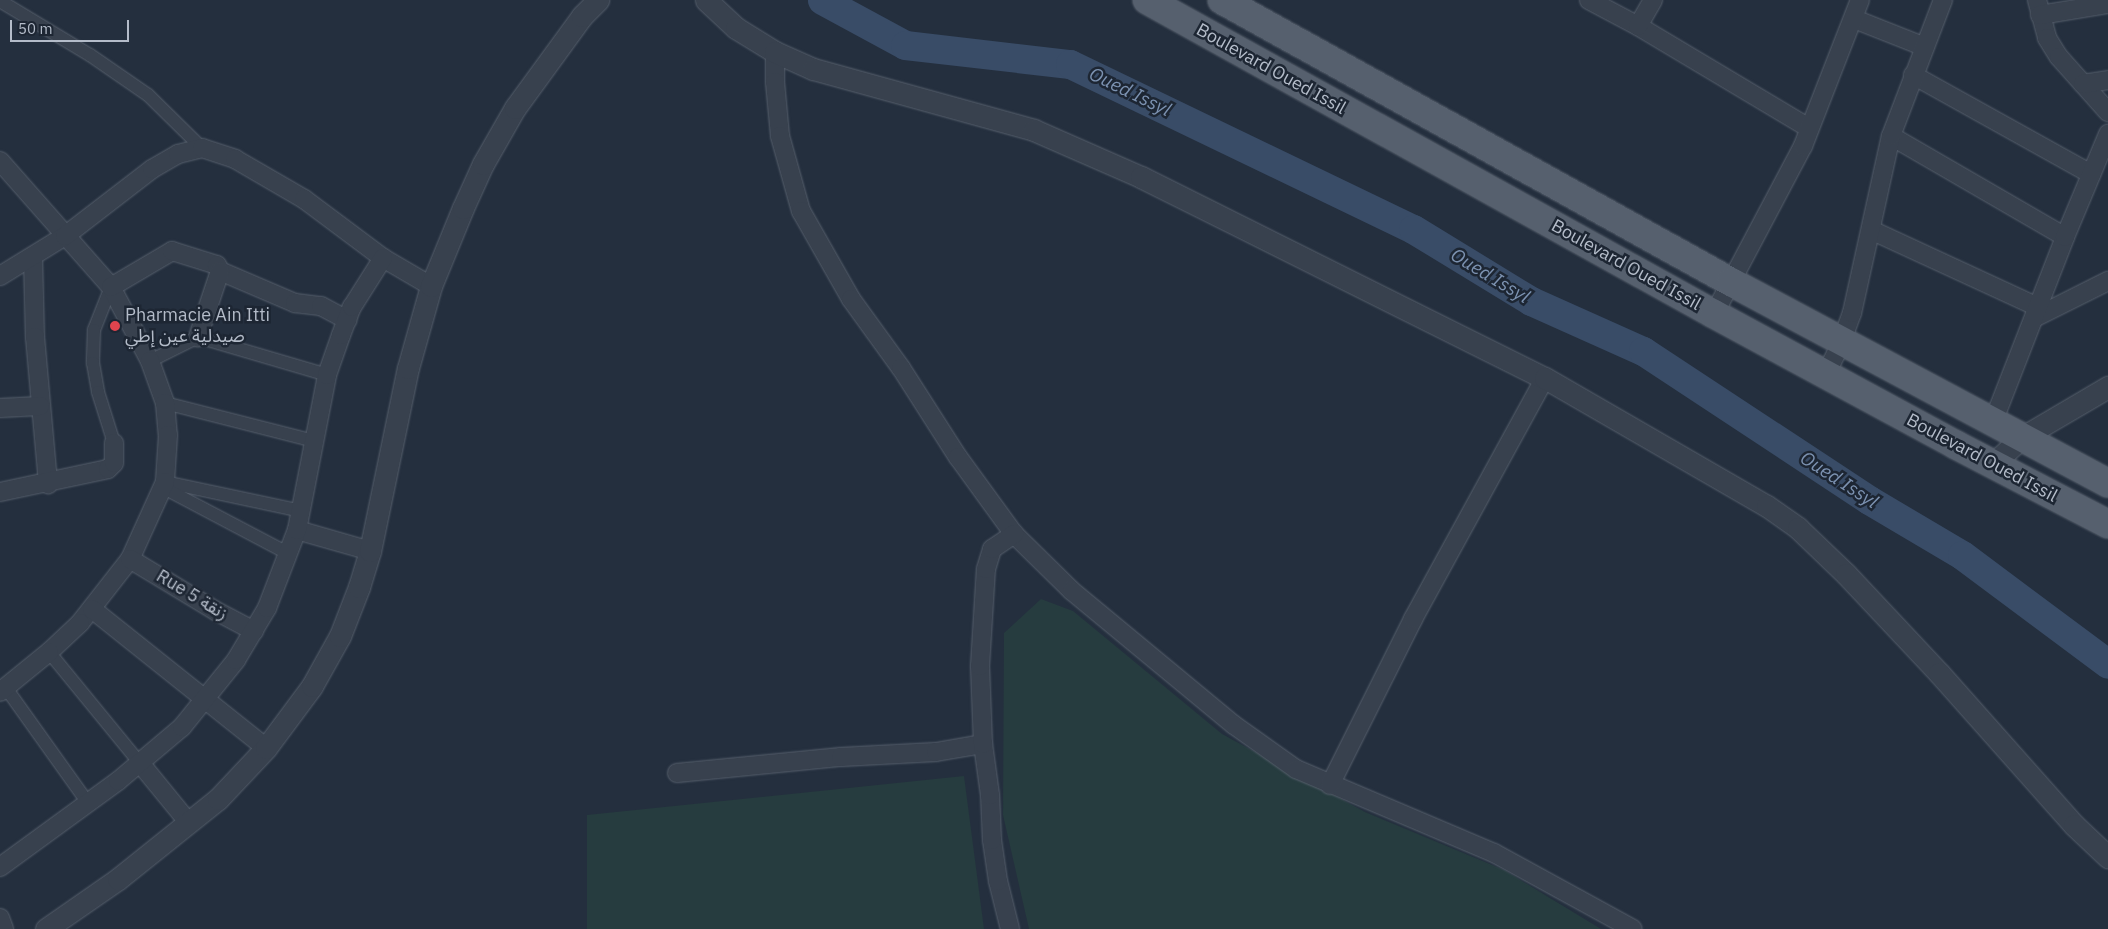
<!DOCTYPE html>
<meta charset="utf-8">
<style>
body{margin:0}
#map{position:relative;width:2108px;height:929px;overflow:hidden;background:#242f3e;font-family:"IBM Plex Sans","Noto Sans Arabic",sans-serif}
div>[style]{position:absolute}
.green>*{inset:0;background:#263c3f}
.river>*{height:29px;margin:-14.5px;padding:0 14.5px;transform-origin:14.5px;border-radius:14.5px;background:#394c67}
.roads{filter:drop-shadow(0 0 1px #565f6c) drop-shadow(0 0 1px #565f6c)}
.pedestrian>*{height:12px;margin:-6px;padding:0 6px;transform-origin:6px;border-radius:6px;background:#38414e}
.minor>*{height:18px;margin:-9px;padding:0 9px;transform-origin:9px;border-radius:9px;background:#38414e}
.tertiary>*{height:21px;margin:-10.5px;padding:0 10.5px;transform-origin:10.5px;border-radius:10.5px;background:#38414e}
.primary>*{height:28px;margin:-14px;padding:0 14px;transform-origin:14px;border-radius:14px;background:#56606e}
.dots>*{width:14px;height:14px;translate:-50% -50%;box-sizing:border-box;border:2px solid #1d2633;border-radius:50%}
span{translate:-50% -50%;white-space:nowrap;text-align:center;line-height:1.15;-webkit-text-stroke:5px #1d2633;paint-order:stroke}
.street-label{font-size:18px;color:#b4bcc9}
.poi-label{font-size:18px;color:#b4bcc9}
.left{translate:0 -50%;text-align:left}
.water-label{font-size:19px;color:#7c92b1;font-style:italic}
.scale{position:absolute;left:10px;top:20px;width:119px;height:22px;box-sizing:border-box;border:2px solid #b4bcc9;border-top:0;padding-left:6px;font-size:15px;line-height:18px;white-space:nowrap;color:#b4bcc9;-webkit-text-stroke:4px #1d2633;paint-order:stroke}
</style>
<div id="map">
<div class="green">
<i style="clip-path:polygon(1041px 599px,1073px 611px,1222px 734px,1365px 812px,1504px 870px,1601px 929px,1029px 929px,1003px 815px,1004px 633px)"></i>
<i style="clip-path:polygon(964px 776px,984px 929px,587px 929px,587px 815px)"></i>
</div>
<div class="river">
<i style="left:822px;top:0;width:94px;rotate:28.5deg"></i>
<i style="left:905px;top:45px;width:166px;rotate:6.6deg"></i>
<i style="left:1070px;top:64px;width:381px;rotate:25.7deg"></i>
<i style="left:1413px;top:229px;width:138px;rotate:31.4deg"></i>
<i style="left:1531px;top:301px;width:123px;rotate:24.1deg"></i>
<i style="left:1643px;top:351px;width:271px;rotate:33.4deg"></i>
<i style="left:1869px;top:500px;width:108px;rotate:30.6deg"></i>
<i style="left:1962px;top:555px;width:182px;rotate:36.7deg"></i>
</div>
<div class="roads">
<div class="pedestrian">
<i style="left:0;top:1px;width:105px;rotate:31deg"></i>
<i style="left:90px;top:55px;width:70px;rotate:34.6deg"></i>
<i style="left:148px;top:95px;width:76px;rotate:44.5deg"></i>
<i style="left:111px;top:287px;width:46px;rotate:111.6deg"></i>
<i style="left:94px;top:330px;width:33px;rotate:92deg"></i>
<i style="left:93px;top:363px;width:29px;rotate:80deg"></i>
<i style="left:98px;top:392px;width:53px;rotate:72.6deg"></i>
<i style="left:150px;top:361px;width:54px;rotate:-26.6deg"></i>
<i style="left:198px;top:337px;width:134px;rotate:16.4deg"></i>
<i style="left:165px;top:403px;width:154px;rotate:14.3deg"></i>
<i style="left:165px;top:482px;width:139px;rotate:12deg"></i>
<i style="left:162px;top:487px;width:144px;rotate:27.8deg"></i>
<i style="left:49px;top:652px;width:144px;rotate:50.7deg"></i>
<i style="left:6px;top:688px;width:141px;rotate:54.5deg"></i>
</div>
<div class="minor">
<i style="left:1589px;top:0;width:55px;rotate:28deg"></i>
<i style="left:1638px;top:26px;width:199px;rotate:30.8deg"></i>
<i style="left:2037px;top:0;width:39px;rotate:75deg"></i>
<i style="left:2047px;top:38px;width:22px;rotate:58deg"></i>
<i style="left:2059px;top:57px;width:74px;rotate:48.3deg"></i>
<i style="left:2040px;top:15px;width:69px;rotate:-9.2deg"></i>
<i style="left:1854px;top:19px;width:76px;rotate:21.5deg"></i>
<i style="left:1638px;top:26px;width:30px;rotate:-60deg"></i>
<i style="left:775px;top:52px;width:30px;rotate:90deg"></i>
<i style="left:775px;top:82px;width:54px;rotate:84.7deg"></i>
<i style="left:780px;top:136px;width:78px;rotate:74.4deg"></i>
<i style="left:801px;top:211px;width:101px;rotate:60.4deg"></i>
<i style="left:851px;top:299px;width:85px;rotate:54.1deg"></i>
<i style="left:901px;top:368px;width:106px;rotate:57.4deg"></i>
<i style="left:958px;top:457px;width:95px;rotate:54deg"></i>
<i style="left:1014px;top:534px;width:81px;rotate:44.5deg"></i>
<i style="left:1072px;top:591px;width:210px;rotate:39.6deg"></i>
<i style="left:1234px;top:725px;width:76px;rotate:35.4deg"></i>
<i style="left:1296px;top:769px;width:215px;rotate:23deg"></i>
<i style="left:1494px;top:853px;width:158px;rotate:28.7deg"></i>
<i style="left:1913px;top:75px;width:204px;rotate:29.1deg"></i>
<i style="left:2083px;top:84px;width:25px;rotate:-9deg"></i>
<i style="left:1891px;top:136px;width:201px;rotate:30.1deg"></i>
<i style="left:0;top:161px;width:168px;rotate:48.6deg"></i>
<i style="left:111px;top:287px;width:84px;rotate:62.2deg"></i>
<i style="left:150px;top:361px;width:45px;rotate:70.3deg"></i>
<i style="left:165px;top:403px;width:32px;rotate:85deg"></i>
<i style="left:168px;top:435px;width:47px;rotate:93.7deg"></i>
<i style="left:165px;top:482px;width:85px;rotate:114.4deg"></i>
<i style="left:130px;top:559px;width:81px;rotate:128deg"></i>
<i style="left:80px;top:623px;width:42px;rotate:136.9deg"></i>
<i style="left:49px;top:652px;width:63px;rotate:140.8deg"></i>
<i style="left:1871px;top:230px;width:184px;rotate:24.8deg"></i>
<i style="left:33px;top:257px;width:80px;rotate:88.6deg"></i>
<i style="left:35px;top:337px;width:148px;rotate:84.9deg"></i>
<i style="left:220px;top:271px;width:82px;rotate:23.1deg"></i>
<i style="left:295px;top:303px;width:26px;rotate:7deg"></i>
<i style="left:321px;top:306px;width:30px;rotate:28deg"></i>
<i style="left:0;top:276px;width:76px;rotate:-31.6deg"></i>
<i style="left:65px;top:236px;width:110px;rotate:-37.6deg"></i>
<i style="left:152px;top:169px;width:30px;rotate:-30deg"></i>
<i style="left:178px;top:154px;width:25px;rotate:-14deg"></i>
<i style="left:202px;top:148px;width:35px;rotate:18deg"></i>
<i style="left:235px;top:159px;width:80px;rotate:30.1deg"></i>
<i style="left:304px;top:199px;width:99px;rotate:36.8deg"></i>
<i style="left:383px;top:258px;width:56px;rotate:30.3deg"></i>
<i style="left:111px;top:287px;width:71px;rotate:-30.5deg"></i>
<i style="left:172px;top:251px;width:47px;rotate:17.3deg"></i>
<i style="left:217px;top:265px;width:7px;rotate:63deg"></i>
<i style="left:220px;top:271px;width:70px;rotate:108.4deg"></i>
<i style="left:1714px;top:314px;width:190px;rotate:-62.1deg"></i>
<i style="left:1803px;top:146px;width:157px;rotate:-68.7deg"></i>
<i style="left:2034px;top:318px;width:83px;rotate:-26.6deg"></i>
<i style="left:1826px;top:374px;width:34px;rotate:-64deg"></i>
<i style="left:1841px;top:343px;width:32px;rotate:-70deg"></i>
<i style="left:1852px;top:313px;width:181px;rotate:-77.6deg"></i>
<i style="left:1891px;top:136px;width:146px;rotate:-69.1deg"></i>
<i style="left:0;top:408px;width:40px;rotate:-2.9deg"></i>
<i style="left:1993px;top:422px;width:199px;rotate:-68.7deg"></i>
<i style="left:2065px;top:237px;width:112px;rotate:-67.3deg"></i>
<i style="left:0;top:492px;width:110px;rotate:-12deg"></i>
<i style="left:108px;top:469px;width:8px;rotate:-45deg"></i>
<i style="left:114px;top:463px;width:20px;rotate:-90deg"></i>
<i style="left:297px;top:530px;width:76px;rotate:16deg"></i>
<i style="left:130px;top:559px;width:100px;rotate:31.2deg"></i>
<i style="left:216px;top:611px;width:43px;rotate:27.8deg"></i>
<i style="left:92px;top:609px;width:223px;rotate:38.6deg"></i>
<i style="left:140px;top:763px;width:77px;rotate:50.8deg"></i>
<i style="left:677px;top:773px;width:165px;rotate:-5.6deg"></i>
<i style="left:841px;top:757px;width:95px;rotate:-3deg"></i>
<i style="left:936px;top:752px;width:48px;rotate:-9.7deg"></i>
<i style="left:1330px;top:785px;width:186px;rotate:-63.4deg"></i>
<i style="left:1413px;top:619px;width:275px;rotate:-61.3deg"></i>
<i style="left:0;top:867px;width:146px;rotate:-36.1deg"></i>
<i style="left:118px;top:781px;width:84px;rotate:-40.2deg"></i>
<i style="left:182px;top:727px;width:86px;rotate:-51.1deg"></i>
<i style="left:236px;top:660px;width:61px;rotate:-59.2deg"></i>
<i style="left:267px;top:608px;width:84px;rotate:-69deg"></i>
<i style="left:297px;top:530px;width:158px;rotate:-79deg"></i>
<i style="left:327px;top:375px;width:42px;rotate:-70.7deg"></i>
<i style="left:341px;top:335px;width:30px;rotate:-69deg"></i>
<i style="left:352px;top:307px;width:58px;rotate:-57.7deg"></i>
<i style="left:0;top:918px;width:12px;rotate:70deg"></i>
<i style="left:1010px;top:929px;width:49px;rotate:-104deg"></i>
<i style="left:998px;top:881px;width:41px;rotate:-98.3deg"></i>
<i style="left:992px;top:840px;width:45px;rotate:-92.5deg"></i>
<i style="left:990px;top:795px;width:51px;rotate:-97.8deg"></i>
<i style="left:983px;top:744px;width:78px;rotate:-92.2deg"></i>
<i style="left:980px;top:666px;width:97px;rotate:-86.5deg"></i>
<i style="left:986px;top:569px;width:21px;rotate:-73deg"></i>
<i style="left:992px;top:549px;width:27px;rotate:-34deg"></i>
</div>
<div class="tertiary">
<i style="left:706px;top:0;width:41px;rotate:43deg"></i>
<i style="left:736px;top:28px;width:46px;rotate:31.6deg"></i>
<i style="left:775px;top:52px;width:42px;rotate:24.1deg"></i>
<i style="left:813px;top:69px;width:229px;rotate:15.4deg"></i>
<i style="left:1034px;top:130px;width:117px;rotate:23.7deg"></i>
<i style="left:1141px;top:177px;width:451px;rotate:26.5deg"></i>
<i style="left:1545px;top:378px;width:256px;rotate:30deg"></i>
<i style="left:1767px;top:506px;width:38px;rotate:35deg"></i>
<i style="left:1798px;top:528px;width:66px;rotate:43.8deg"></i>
<i style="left:1846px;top:574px;width:136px;rotate:46.8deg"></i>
<i style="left:1939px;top:673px;width:203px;rotate:48.4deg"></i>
<i style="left:2074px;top:825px;width:47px;rotate:43.3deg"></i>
<i style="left:1993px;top:464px;width:38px;rotate:-43deg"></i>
<i style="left:2021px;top:438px;width:101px;rotate:-30.4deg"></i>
<i style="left:46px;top:929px;width:88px;rotate:-34.8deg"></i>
<i style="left:118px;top:879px;width:128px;rotate:-38.7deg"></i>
<i style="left:218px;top:799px;width:70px;rotate:-46.7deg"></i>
<i style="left:266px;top:748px;width:77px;rotate:-53.4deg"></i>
<i style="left:312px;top:686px;width:57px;rotate:-60.8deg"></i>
<i style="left:340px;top:636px;width:53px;rotate:-68.8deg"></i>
<i style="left:359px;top:587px;width:38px;rotate:-73deg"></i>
<i style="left:370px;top:551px;width:187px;rotate:-78.3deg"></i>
<i style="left:408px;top:368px;width:85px;rotate:-74.3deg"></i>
<i style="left:431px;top:286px;width:84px;rotate:-67.7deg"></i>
<i style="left:463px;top:208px;width:48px;rotate:-65.6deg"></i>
<i style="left:483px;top:164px;width:64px;rotate:-60.3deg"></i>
<i style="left:515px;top:108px;width:114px;rotate:-53.9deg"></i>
<i style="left:582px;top:16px;width:23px;rotate:-45deg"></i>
</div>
<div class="primary">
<i style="left:1147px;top:0;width:648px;rotate:28.98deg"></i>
<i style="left:1714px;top:314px;width:275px;rotate:28.4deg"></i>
<i style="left:1956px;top:445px;width:171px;rotate:27.5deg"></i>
<i style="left:1222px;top:0;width:582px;rotate:28.99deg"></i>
<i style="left:1731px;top:282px;width:427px;rotate:28.1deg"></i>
</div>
</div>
<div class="dots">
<i style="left:115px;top:326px;background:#e0444e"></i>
</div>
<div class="street-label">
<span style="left:1271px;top:69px;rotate:29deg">Boulevard Oued Issil</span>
<span style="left:1626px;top:265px;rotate:29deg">Boulevard Oued Issil</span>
<span style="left:1982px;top:458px;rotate:28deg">Boulevard Oued Issil</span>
<span style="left:192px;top:595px;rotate:31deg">Rue 5 زنقة</span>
</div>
<div class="poi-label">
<span class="left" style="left:125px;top:326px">Pharmacie Ain Itti<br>صيدلية عين إطي</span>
</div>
<div class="water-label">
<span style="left:1130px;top:92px;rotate:26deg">Oued Issyl</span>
<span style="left:1490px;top:276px;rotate:31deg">Oued Issyl</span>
<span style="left:1839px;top:480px;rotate:33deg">Oued Issyl</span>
</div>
<div class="scale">50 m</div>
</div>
